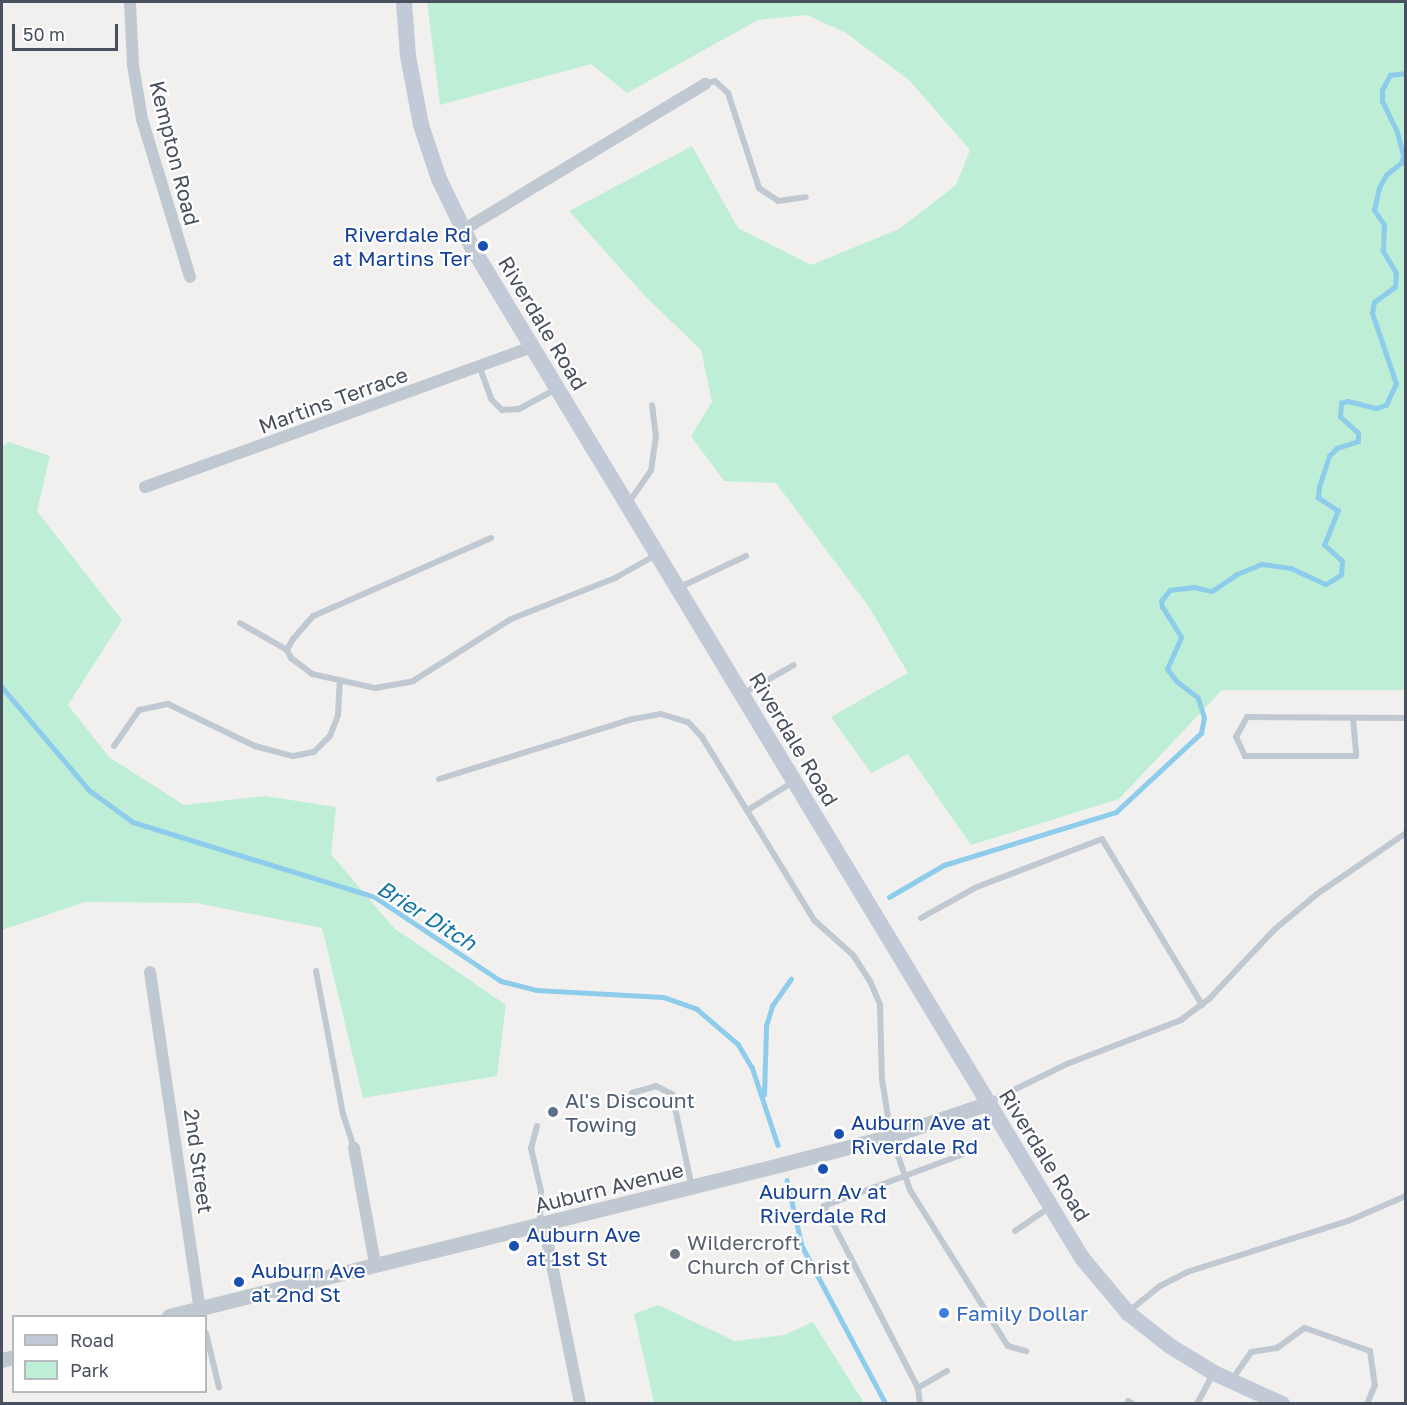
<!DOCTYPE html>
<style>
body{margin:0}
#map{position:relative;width:1407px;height:1405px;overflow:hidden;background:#f2f0ef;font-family:"Golos Text",sans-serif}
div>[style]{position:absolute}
.green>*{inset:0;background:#bfeed7}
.stream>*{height:4.5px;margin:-2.25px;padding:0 2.25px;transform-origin:2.25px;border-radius:2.25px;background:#8dccea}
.service>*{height:6px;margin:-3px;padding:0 3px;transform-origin:3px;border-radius:3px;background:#c0c8d1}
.minor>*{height:12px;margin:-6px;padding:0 6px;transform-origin:6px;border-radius:6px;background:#c0c8d1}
.tertiary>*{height:15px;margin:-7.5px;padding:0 7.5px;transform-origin:7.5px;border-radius:7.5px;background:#c0c8d1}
.secondary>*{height:16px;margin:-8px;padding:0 8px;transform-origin:8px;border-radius:8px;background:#c2cad8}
.dots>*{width:16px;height:16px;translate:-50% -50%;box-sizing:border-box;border:3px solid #fff;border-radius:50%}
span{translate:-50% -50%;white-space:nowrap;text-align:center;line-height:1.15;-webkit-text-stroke:4.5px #fff;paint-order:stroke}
.street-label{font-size:21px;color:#48505d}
.transit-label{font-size:21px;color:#164399}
.right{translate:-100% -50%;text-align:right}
.left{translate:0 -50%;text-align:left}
.service-label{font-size:21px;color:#4e5e75}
.worship-label{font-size:21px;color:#5b616d}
.shop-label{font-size:21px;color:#366cbe}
.water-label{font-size:22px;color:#0f76a8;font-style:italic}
.frame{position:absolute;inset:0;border:3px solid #48505d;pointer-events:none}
.legend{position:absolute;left:12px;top:1315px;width:195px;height:78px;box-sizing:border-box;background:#fff;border:2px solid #b6b9be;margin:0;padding:8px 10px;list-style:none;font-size:18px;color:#48505d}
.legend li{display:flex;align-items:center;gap:12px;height:30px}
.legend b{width:30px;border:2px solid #b6b9be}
.scale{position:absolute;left:12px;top:24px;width:106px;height:27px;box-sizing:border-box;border:3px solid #48505d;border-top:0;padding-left:8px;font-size:18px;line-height:21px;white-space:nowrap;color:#48505d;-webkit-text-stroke:4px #fff;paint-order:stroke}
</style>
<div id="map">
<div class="green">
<i style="clip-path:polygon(427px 2px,1405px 2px,1405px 690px,1222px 690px,1119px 799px,971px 845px,908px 754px,871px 773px,831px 717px,908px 673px,869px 607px,776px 483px,724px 481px,691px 436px,712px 402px,701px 350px,646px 297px,569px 211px,692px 146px,738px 228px,811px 265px,899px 229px,956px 185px,970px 150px,909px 80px,846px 33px,807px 15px,758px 20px,627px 93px,591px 64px,440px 105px)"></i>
<i style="clip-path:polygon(9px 442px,50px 456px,37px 511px,122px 620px,68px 705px,109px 757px,184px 805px,265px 796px,336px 807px,331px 854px,394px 928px,506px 1005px,497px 1076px,363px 1098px,322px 928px,196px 903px,85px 902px,2px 930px,2px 447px)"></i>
<i style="clip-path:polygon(658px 1305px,735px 1341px,784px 1335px,813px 1322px,864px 1403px,654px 1403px,634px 1314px)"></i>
</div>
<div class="stream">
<i style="left:2px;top:687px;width:135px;rotate:49.8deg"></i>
<i style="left:89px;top:790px;width:54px;rotate:36deg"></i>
<i style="left:133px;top:822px;width:253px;rotate:17.2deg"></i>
<i style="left:375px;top:897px;width:151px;rotate:33.7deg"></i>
<i style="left:501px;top:981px;width:36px;rotate:14deg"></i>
<i style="left:536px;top:990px;width:127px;rotate:3.2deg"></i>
<i style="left:663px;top:997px;width:36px;rotate:19deg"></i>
<i style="left:697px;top:1009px;width:54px;rotate:40.5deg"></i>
<i style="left:738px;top:1044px;width:27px;rotate:59deg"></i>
<i style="left:752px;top:1067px;width:82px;rotate:71.6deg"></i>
<i style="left:889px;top:897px;width:64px;rotate:-30.2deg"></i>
<i style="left:944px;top:865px;width:180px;rotate:-17.1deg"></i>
<i style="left:1116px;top:812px;width:116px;rotate:-42.9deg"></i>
<i style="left:1201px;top:733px;width:15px;rotate:-79deg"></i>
<i style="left:1204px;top:718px;width:21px;rotate:-107deg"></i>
<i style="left:1198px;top:698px;width:26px;rotate:-143deg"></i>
<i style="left:1177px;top:682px;width:16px;rotate:-128deg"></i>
<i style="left:1167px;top:669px;width:35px;rotate:-66deg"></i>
<i style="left:1181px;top:637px;width:36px;rotate:-122deg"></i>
<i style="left:1162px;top:607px;width:6px;rotate:-99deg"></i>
<i style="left:1161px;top:601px;width:14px;rotate:-51deg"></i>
<i style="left:1170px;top:590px;width:24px;rotate:-7deg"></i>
<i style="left:1194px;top:587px;width:18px;rotate:13deg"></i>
<i style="left:1212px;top:591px;width:30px;rotate:-34deg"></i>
<i style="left:1237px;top:574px;width:27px;rotate:-22deg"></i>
<i style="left:1262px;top:564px;width:29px;rotate:8deg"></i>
<i style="left:1291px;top:568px;width:38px;rotate:25deg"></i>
<i style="left:1326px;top:584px;width:17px;rotate:-31deg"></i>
<i style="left:1341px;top:575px;width:14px;rotate:-86deg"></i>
<i style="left:1342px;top:561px;width:24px;rotate:-138deg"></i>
<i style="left:1324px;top:545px;width:37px;rotate:-68deg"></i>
<i style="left:1338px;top:511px;width:24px;rotate:-147deg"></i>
<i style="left:1318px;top:498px;width:11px;rotate:-85deg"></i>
<i style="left:1319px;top:487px;width:33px;rotate:-72deg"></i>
<i style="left:1329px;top:456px;width:11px;rotate:-45deg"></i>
<i style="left:1337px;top:448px;width:22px;rotate:-18deg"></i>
<i style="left:1358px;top:441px;width:8px;rotate:-90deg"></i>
<i style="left:1358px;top:433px;width:24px;rotate:-138deg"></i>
<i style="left:1340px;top:417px;width:14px;rotate:-86deg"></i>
<i style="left:1341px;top:403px;width:7px;rotate:-16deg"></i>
<i style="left:1348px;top:401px;width:29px;rotate:14deg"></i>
<i style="left:1376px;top:408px;width:10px;rotate:-17deg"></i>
<i style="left:1386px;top:405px;width:23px;rotate:-65deg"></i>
<i style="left:1396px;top:384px;width:75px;rotate:-108.7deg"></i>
<i style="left:1372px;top:313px;width:11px;rotate:-80deg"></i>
<i style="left:1374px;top:302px;width:26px;rotate:-36deg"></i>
<i style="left:1395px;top:287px;width:14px;rotate:-86deg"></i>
<i style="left:1396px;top:273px;width:26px;rotate:-121deg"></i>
<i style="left:1383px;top:251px;width:26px;rotate:-88deg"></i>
<i style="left:1384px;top:225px;width:18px;rotate:-124deg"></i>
<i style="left:1374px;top:210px;width:23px;rotate:-77deg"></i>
<i style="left:1379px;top:188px;width:15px;rotate:-62deg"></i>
<i style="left:1386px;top:175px;width:19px;rotate:-39deg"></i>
<i style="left:1401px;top:163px;width:8px;rotate:-76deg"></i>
<i style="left:1403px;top:155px;width:24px;rotate:-105deg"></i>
<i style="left:1397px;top:132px;width:34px;rotate:-116deg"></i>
<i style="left:1382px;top:101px;width:11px;rotate:-90deg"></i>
<i style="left:1382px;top:90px;width:17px;rotate:-62deg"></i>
<i style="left:1390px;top:75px;width:16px;rotate:-7deg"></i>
<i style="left:764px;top:1095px;width:69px;rotate:-88.3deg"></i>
<i style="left:766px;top:1026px;width:21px;rotate:-73deg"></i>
<i style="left:772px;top:1006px;width:33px;rotate:-55deg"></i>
<i style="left:787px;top:1180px;width:68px;rotate:77.2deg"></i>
<i style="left:802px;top:1246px;width:179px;rotate:62deg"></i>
</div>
<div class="service">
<i style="left:705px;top:84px;width:10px;rotate:-17deg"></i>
<i style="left:715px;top:81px;width:18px;rotate:43deg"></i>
<i style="left:728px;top:93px;width:100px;rotate:71.9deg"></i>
<i style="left:759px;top:188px;width:23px;rotate:34deg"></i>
<i style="left:778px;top:201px;width:28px;rotate:-8deg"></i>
<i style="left:480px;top:368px;width:33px;rotate:70deg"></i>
<i style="left:491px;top:399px;width:16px;rotate:45deg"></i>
<i style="left:502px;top:410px;width:17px;rotate:-3deg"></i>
<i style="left:519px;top:409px;width:42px;rotate:-28.4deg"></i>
<i style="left:629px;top:502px;width:38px;rotate:-55deg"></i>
<i style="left:651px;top:471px;width:34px;rotate:-82deg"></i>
<i style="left:656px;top:437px;width:32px;rotate:-97deg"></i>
<i style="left:491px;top:538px;width:194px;rotate:156.3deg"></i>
<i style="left:313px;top:616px;width:30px;rotate:131deg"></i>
<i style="left:293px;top:639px;width:13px;rotate:119deg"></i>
<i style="left:287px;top:650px;width:9px;rotate:63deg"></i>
<i style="left:291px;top:658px;width:26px;rotate:37deg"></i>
<i style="left:312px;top:674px;width:65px;rotate:12.5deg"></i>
<i style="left:375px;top:688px;width:39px;rotate:-10deg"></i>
<i style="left:413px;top:681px;width:116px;rotate:-32.3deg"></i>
<i style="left:511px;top:619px;width:112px;rotate:-21.5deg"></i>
<i style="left:615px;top:578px;width:47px;rotate:-29.3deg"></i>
<i style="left:680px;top:587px;width:73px;rotate:-25.2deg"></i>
<i style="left:240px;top:623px;width:54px;rotate:29.9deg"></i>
<i style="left:744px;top:693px;width:57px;rotate:-29.2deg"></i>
<i style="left:1353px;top:718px;width:38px;rotate:85deg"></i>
<i style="left:1356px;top:756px;width:111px;rotate:180deg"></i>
<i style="left:1245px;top:756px;width:21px;rotate:-115deg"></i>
<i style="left:1236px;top:737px;width:23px;rotate:-61deg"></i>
<i style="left:1247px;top:717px;width:159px;rotate:0.4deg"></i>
<i style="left:114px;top:746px;width:44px;rotate:-55.2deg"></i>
<i style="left:139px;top:710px;width:30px;rotate:-12deg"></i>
<i style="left:168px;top:704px;width:97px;rotate:25.8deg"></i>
<i style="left:255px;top:746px;width:39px;rotate:15deg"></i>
<i style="left:293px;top:756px;width:21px;rotate:-11deg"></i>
<i style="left:314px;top:752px;width:23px;rotate:-45deg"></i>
<i style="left:330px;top:736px;width:22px;rotate:-69deg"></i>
<i style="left:338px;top:715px;width:35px;rotate:-87deg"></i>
<i style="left:439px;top:779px;width:203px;rotate:-17.2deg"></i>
<i style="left:633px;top:719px;width:28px;rotate:-10deg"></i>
<i style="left:661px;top:714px;width:28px;rotate:17deg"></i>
<i style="left:688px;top:722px;width:21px;rotate:47deg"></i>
<i style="left:702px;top:737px;width:215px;rotate:58.5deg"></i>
<i style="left:814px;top:920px;width:52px;rotate:41.9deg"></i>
<i style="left:853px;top:955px;width:31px;rotate:57deg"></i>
<i style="left:870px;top:981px;width:26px;rotate:67deg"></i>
<i style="left:880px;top:1005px;width:74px;rotate:88.5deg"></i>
<i style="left:882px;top:1079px;width:58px;rotate:81deg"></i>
<i style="left:891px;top:1136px;width:57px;rotate:70.6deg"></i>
<i style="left:910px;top:1190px;width:184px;rotate:57.9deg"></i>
<i style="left:1008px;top:1346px;width:19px;rotate:16deg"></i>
<i style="left:748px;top:810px;width:53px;rotate:-31.9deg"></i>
<i style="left:921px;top:918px;width:64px;rotate:-29deg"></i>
<i style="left:977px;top:887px;width:134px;rotate:-21deg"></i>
<i style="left:1102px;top:839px;width:194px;rotate:58.9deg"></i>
<i style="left:316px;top:971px;width:146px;rotate:79.3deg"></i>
<i style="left:343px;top:1114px;width:36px;rotate:72deg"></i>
<i style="left:632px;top:1093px;width:25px;rotate:-16deg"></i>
<i style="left:656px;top:1086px;width:18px;rotate:27deg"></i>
<i style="left:672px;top:1094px;width:95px;rotate:77.9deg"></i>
<i style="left:989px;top:1102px;width:87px;rotate:-26deg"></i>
<i style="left:1067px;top:1064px;width:122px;rotate:-21.1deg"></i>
<i style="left:1181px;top:1020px;width:36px;rotate:-37deg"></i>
<i style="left:1210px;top:998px;width:93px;rotate:-46.7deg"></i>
<i style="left:1274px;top:930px;width:56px;rotate:-39.9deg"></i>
<i style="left:1317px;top:894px;width:108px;rotate:-34.4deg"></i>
<i style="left:537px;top:1126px;width:23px;rotate:105deg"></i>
<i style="left:531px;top:1148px;width:44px;rotate:76.9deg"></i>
<i style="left:541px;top:1191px;width:31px;rotate:92deg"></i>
<i style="left:1015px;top:1231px;width:42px;rotate:-34.4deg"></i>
<i style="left:1129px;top:1311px;width:40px;rotate:-39deg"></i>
<i style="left:1160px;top:1286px;width:30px;rotate:-27deg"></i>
<i style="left:1187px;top:1272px;width:169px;rotate:-17.6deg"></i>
<i style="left:1348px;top:1221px;width:63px;rotate:-23.3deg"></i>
<i style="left:206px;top:1333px;width:56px;rotate:76.5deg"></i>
<i style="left:947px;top:1371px;width:34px;rotate:150deg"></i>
<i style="left:918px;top:1388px;width:205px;rotate:-117.3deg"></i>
<i style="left:824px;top:1206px;width:149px;rotate:-20.4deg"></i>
<i style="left:1231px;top:1381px;width:35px;rotate:-55deg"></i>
<i style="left:1251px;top:1352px;width:26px;rotate:-9deg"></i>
<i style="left:1277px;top:1348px;width:34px;rotate:-36deg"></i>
<i style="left:1305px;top:1328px;width:69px;rotate:19.5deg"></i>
<i style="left:1370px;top:1351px;width:34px;rotate:82deg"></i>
<i style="left:1375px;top:1385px;width:21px;rotate:113deg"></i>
<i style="left:918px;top:1388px;width:16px;rotate:83deg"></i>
<i style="left:1128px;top:1401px;width:6px;rotate:31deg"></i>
<i style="left:1197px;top:1404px;width:34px;rotate:-62deg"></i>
</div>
<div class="minor">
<i style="left:130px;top:2px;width:63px;rotate:87.3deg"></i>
<i style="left:133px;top:65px;width:55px;rotate:80.5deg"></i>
<i style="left:142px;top:119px;width:165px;rotate:73.1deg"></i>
<i style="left:463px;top:230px;width:283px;rotate:-31.1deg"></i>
<i style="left:145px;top:487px;width:412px;rotate:-19.9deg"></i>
<i style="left:150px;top:972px;width:341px;rotate:81.6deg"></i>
<i style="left:354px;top:1148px;width:118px;rotate:79.7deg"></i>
<i style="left:544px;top:1225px;width:183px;rotate:78.6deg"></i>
</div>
<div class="tertiary">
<i style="left:169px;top:1316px;width:633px;rotate:-13.9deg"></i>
<i style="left:783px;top:1164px;width:112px;rotate:-14.5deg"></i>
<i style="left:891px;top:1136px;width:100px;rotate:-18.6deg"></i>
<i style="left:2px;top:1360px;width:12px;rotate:-14deg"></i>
</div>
<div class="secondary">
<i style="left:404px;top:2px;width:54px;rotate:85.8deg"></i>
<i style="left:408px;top:56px;width:70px;rotate:79.3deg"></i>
<i style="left:421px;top:125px;width:57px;rotate:71.6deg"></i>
<i style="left:439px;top:179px;width:78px;rotate:64.1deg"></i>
<i style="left:473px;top:249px;width:1179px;rotate:58.89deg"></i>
<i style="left:1082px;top:1258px;width:72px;rotate:50.1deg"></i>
<i style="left:1128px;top:1313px;width:53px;rotate:38.2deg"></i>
<i style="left:1170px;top:1346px;width:52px;rotate:31.5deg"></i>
<i style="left:1214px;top:1373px;width:75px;rotate:24.5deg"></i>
</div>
<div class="dots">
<i style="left:483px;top:246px;background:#1a4fb4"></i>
<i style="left:553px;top:1112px;background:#5c6f8a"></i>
<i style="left:839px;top:1134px;background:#1a4fb4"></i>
<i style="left:823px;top:1169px;background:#1a4fb4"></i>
<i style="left:514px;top:1246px;background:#1a4fb4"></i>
<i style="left:675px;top:1254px;background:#6b7280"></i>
<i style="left:239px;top:1282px;background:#1a4fb4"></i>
<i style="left:944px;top:1313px;background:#3f7fe0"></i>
</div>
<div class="street-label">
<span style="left:175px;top:153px;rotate:76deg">Kempton Road</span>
<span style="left:543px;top:323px;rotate:59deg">Riverdale Road</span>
<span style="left:333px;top:400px;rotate:-20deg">Martins Terrace</span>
<span style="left:794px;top:739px;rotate:59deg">Riverdale Road</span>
<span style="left:1045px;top:1155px;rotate:58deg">Riverdale Road</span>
<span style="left:199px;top:1161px;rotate:82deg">2nd Street</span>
<span style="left:609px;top:1187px;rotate:-14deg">Auburn Avenue</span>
</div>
<div class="transit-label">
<span class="right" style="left:471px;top:246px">Riverdale Rd<br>at Martins Ter</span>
<span class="left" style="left:851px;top:1134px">Auburn Ave at<br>Riverdale Rd</span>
<span style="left:823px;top:1203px">Auburn Av at<br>Riverdale Rd</span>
<span class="left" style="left:526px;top:1246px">Auburn Ave<br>at 1st St</span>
<span class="left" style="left:251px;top:1282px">Auburn Ave<br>at 2nd St</span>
</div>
<div class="service-label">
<span class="left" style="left:565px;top:1112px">Al's Discount<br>Towing</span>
</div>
<div class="worship-label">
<span class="left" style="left:687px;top:1254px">Wildercroft<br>Church of Christ</span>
</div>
<div class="shop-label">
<span class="left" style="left:956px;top:1313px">Family Dollar</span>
</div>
<div class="water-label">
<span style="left:427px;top:915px;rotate:32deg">Brier Ditch</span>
</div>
<div class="frame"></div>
<ul class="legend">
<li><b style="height:8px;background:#c2cad8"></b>Road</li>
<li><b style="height:16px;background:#bfeed7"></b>Park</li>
</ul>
<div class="scale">50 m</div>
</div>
